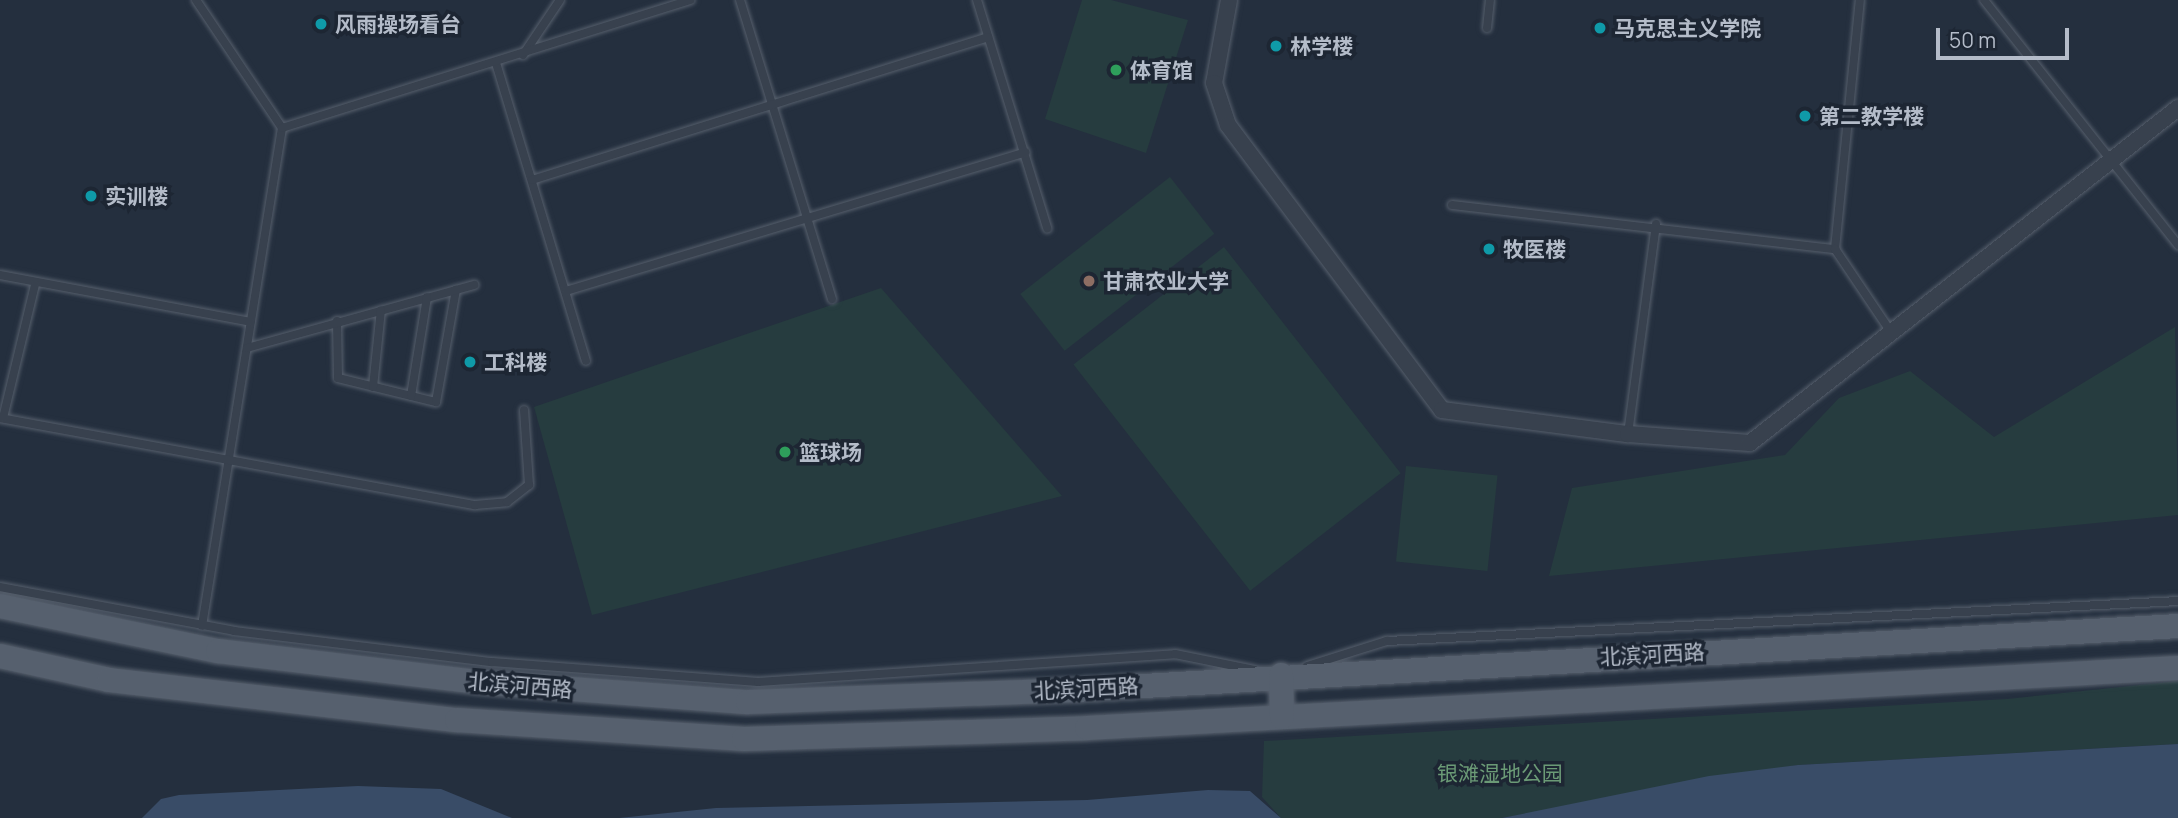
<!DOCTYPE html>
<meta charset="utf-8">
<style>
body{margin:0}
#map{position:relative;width:2178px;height:818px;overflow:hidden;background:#242f3e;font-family:Manrope,"Noto Sans SC",sans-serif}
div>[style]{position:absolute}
.green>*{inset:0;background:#263c3f;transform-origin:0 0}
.water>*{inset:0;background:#394c67}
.roads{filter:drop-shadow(0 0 2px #565f6c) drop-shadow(0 0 2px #565f6c)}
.service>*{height:8px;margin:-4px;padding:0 4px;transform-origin:4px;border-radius:4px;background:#38414e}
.minor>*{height:16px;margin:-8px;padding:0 8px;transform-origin:8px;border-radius:8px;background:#38414e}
.primary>*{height:24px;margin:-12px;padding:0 12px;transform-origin:12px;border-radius:12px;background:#56606e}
.dots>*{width:19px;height:19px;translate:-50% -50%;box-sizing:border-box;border:4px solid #1d2633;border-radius:50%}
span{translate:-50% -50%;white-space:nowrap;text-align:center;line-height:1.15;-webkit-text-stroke:7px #1d2633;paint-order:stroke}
.poi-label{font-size:21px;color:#b4bcc9;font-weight:700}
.left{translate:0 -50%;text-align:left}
.street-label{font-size:21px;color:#b4bcc9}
.park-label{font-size:21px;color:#6b9a76}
.scale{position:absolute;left:1936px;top:28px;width:133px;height:32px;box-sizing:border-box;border:4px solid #b4bcc9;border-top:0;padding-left:9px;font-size:21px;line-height:24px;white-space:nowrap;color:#b4bcc9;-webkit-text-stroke:5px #1d2633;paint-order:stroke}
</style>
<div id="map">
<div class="green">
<i style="clip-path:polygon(1082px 0,1111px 0,1188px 20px,1146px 153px,1045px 119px)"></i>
<i style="left:1170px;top:177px;width:72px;height:190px;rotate:52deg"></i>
<i style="left:1224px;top:247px;width:287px;height:191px;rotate:52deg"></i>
<i style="clip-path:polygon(881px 288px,1062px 496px,592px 615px,534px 407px)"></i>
<i style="clip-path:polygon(2175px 327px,2178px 515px,1549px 576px,1572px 488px,1785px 455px,1839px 398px,1910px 371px,1994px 437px)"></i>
<i style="left:1406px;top:466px;width:92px;height:96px;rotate:6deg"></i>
<i style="clip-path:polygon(2178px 681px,2178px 744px,1798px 765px,1502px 818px,1281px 818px,1262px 797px,1264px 741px,2007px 699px)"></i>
</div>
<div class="water">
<i style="clip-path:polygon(2178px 744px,2178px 818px,1502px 818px,1709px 776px,1798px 765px)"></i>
<i style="clip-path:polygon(358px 786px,441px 789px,512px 818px,142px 818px,161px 799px,179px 795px)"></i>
<i style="clip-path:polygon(1208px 790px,1250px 791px,1281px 818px,619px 818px,716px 808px,1087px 800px)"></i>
</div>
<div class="roads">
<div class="service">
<i style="left:196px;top:0;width:154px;rotate:56.1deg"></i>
<i style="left:282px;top:128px;width:504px;rotate:99.13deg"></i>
<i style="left:740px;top:0;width:313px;rotate:72.9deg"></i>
<i style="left:977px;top:0;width:239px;rotate:72.9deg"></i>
<i style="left:1984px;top:0;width:313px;rotate:51.6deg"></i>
<i style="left:1487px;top:28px;width:28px;rotate:-84deg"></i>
<i style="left:523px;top:55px;width:66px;rotate:-56.1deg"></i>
<i style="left:496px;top:63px;width:311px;rotate:73.2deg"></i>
<i style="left:282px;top:128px;width:428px;rotate:-17.4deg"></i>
<i style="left:532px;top:180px;width:478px;rotate:-17.4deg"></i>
<i style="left:1452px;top:205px;width:386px;rotate:6.6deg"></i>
<i style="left:1835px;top:249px;width:250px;rotate:-84.3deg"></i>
<i style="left:1835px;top:249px;width:100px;rotate:56deg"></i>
<i style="left:0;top:275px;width:255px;rotate:10.6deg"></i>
<i style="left:566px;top:291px;width:480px;rotate:-16.8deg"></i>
<i style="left:337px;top:321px;width:57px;rotate:89deg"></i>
<i style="left:338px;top:378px;width:101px;rotate:13.8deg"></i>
<i style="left:436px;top:402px;width:114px;rotate:-79.9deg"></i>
<i style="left:247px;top:348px;width:236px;rotate:-15.5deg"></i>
<i style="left:373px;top:387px;width:77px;rotate:-84.1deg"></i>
<i style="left:411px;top:396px;width:100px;rotate:-80.8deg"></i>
<i style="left:0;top:418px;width:483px;rotate:10.4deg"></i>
<i style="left:475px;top:505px;width:32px;rotate:-5deg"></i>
<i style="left:507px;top:502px;width:28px;rotate:-38deg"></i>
<i style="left:529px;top:485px;width:75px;rotate:-93.8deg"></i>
<i style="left:3px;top:418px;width:137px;rotate:-76.5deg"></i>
<i style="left:1628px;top:434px;width:212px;rotate:-82.4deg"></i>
<i style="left:0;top:587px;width:238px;rotate:10.6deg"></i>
<i style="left:234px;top:631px;width:260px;rotate:6.9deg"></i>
<i style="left:492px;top:662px;width:267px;rotate:4.3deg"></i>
<i style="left:758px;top:682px;width:418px;rotate:-3.8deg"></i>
<i style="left:1175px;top:654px;width:81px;rotate:11.4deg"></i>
<i style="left:1307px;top:666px;width:84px;rotate:-17.4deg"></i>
<i style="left:1387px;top:641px;width:792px;rotate:-2.89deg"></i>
</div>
<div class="minor">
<i style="left:1229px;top:0;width:84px;rotate:100.2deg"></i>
<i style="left:1214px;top:83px;width:44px;rotate:71.6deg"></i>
<i style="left:1228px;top:125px;width:356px;rotate:53.1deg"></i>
<i style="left:1442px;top:410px;width:188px;rotate:7.4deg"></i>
<i style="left:1628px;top:434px;width:122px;rotate:4.2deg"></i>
<i style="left:1750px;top:443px;width:544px;rotate:-38.05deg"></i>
</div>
<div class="primary">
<i style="left:0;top:606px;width:223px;rotate:11.7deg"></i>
<i style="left:218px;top:651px;width:263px;rotate:6.8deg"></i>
<i style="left:479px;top:682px;width:270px;rotate:4.3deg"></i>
<i style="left:748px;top:702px;width:327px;rotate:-2.1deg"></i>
<i style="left:1075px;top:690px;width:1105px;rotate:-3.32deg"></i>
<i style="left:0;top:656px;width:112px;rotate:12.4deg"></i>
<i style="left:109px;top:680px;width:350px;rotate:6.6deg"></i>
<i style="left:457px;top:720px;width:288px;rotate:3.8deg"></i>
<i style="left:744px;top:739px;width:343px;rotate:-1.8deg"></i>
<i style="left:1087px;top:728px;width:1093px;rotate:-3.15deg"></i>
<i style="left:1281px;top:675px;width:42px;rotate:88.6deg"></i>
</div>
</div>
<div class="dots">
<i style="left:321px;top:24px;background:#0f9aa8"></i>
<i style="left:1600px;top:28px;background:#0f9aa8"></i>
<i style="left:1276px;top:46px;background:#0f9aa8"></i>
<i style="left:1116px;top:70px;background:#2e9e5b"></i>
<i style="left:1805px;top:116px;background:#0f9aa8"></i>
<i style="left:91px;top:196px;background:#0f9aa8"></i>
<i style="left:1489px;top:249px;background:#0f9aa8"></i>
<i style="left:1089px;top:281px;background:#8d6e63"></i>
<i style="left:470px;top:362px;background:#0f9aa8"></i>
<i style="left:785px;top:452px;background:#2e9e5b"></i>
</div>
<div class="poi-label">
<span class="left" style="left:335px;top:24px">风雨操场看台</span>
<span class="left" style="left:1614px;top:28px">马克思主义学院</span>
<span class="left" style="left:1290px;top:46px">林学楼</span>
<span class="left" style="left:1130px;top:70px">体育馆</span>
<span class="left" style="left:1819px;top:116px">第二教学楼</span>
<span class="left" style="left:105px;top:196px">实训楼</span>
<span class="left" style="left:1503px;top:249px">牧医楼</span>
<span class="left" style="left:1103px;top:281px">甘肃农业大学</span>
<span class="left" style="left:484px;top:362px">工科楼</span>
<span class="left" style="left:799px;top:452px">篮球场</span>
</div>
<div class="street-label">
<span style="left:1652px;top:654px;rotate:-3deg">北滨河西路</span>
<span style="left:520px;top:685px;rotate:5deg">北滨河西路</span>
<span style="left:1086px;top:688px;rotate:-3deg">北滨河西路</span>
</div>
<div class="park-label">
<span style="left:1500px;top:773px">银滩湿地公园</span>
</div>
<div class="scale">50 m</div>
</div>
